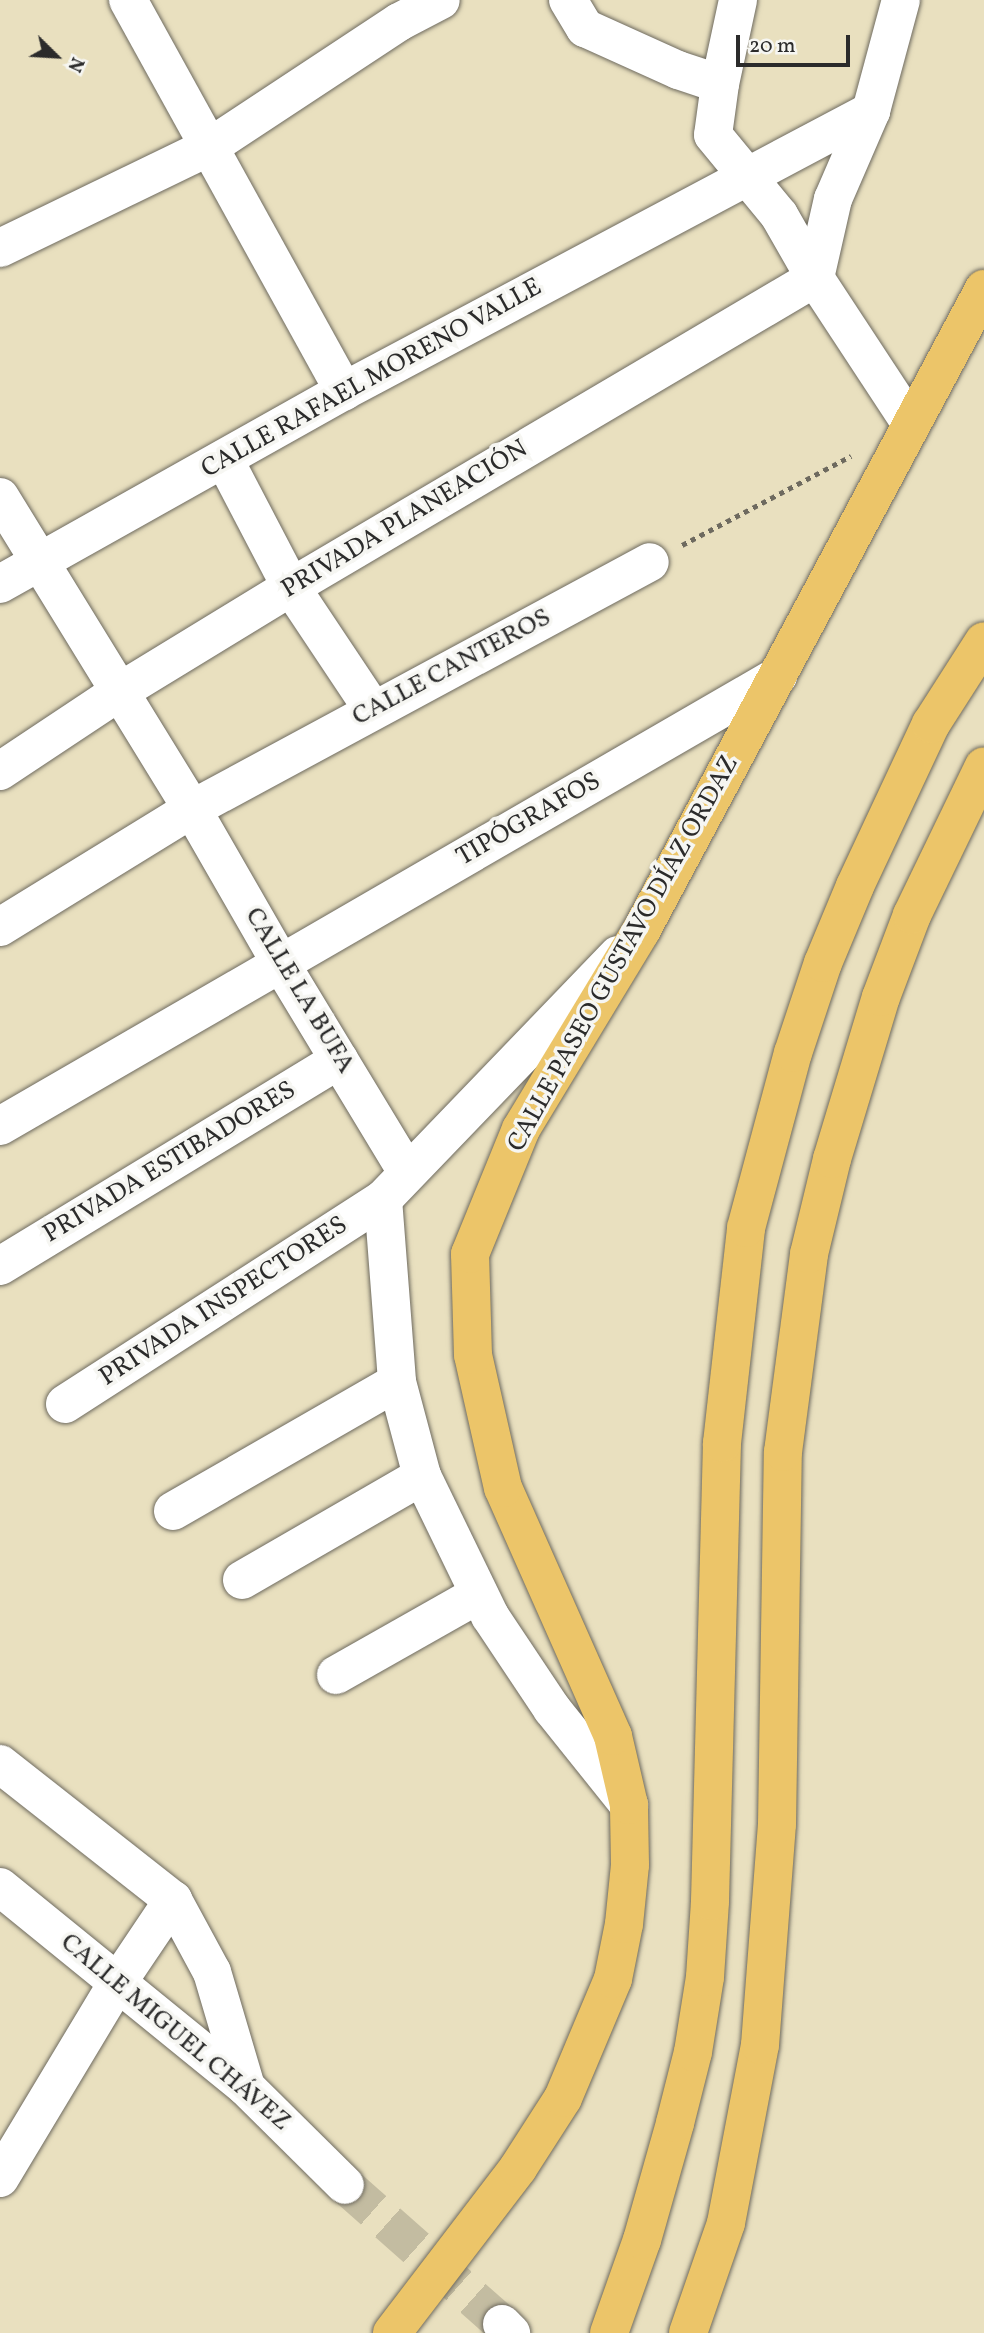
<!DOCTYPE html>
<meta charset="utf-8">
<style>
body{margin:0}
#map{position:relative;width:984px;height:2333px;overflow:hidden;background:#e9e0bf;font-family:Vollkorn,serif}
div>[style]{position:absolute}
.minor-tunnel>*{height:38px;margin-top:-19px;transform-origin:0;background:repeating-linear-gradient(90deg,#c3bca1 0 38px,transparent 0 57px)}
.path>*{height:4.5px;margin-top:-2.25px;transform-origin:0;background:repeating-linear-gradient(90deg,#6e6a5f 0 5px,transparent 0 10px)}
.roads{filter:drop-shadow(0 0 2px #6e6a5f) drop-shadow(0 0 2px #6e6a5f)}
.minor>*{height:38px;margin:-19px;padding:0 19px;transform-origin:19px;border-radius:19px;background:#fff}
.major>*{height:38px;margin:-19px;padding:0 19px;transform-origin:19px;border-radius:19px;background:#ecc569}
span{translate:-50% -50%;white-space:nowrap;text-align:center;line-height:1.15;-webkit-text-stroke:7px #f6f6f2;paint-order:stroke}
.street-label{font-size:26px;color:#2b2b2b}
.north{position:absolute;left:21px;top:21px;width:70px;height:70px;-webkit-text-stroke:5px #f6f6f2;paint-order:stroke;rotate:114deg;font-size:19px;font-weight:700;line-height:28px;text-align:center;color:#2b2b2b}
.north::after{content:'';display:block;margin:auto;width:24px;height:32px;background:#2b2b2b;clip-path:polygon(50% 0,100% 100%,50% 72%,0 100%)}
.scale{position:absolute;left:736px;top:35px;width:114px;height:32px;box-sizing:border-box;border:4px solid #2b2b2b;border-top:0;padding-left:9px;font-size:21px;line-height:24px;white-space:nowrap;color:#2b2b2b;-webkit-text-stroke:5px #f6f6f2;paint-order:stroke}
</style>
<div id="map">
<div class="minor-tunnel">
<i style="left:345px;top:2185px;width:210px;rotate:41.5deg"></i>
</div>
<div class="path">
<i style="left:682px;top:545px;width:191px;rotate:-27.8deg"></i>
</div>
<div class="roads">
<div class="minor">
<i style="left:128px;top:0;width:447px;rotate:61.1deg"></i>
<i style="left:568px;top:0;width:33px;rotate:59deg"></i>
<i style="left:585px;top:28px;width:102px;rotate:24.3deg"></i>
<i style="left:678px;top:70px;width:44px;rotate:18.4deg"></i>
<i style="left:720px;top:84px;width:51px;rotate:97.8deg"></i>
<i style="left:713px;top:135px;width:104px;rotate:50.5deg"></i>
<i style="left:779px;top:215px;width:73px;rotate:60.3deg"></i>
<i style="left:815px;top:278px;width:175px;rotate:56.7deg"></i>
<i style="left:720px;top:84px;width:86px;rotate:-77.9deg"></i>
<i style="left:0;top:248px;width:234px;rotate:-25.8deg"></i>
<i style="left:211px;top:146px;width:225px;rotate:-33.4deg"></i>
<i style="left:399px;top:22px;width:47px;rotate:-27.6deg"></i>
<i style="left:224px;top:459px;width:144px;rotate:62.4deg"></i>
<i style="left:291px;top:587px;width:148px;rotate:56.3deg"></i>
<i style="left:0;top:497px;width:366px;rotate:58.4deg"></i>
<i style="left:192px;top:809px;width:179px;rotate:60.1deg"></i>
<i style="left:281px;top:964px;width:243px;rotate:58.8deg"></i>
<i style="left:0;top:584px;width:394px;rotate:-29.3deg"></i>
<i style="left:344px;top:391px;width:597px;rotate:-27.98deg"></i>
<i style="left:0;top:771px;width:143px;rotate:-33.6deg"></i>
<i style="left:119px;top:692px;width:202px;rotate:-31.4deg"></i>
<i style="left:291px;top:587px;width:608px;rotate:-30.53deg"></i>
<i style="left:815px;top:278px;width:81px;rotate:-77.2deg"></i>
<i style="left:833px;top:199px;width:96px;rotate:-66.6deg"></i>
<i style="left:871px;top:111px;width:115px;rotate:-74.9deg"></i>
<i style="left:0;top:927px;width:225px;rotate:-31.6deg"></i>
<i style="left:192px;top:809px;width:520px;rotate:-28.34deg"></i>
<i style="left:618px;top:955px;width:339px;rotate:133.9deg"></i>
<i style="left:383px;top:1199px;width:184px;rotate:85.6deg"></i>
<i style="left:397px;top:1382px;width:97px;rotate:75.1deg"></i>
<i style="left:422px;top:1476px;width:156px;rotate:64.1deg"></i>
<i style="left:490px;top:1616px;width:112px;rotate:56.3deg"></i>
<i style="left:552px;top:1709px;width:123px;rotate:51.3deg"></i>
<i style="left:0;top:1126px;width:899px;rotate:-30.05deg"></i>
<i style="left:0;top:1266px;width:397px;rotate:-31.3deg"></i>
<i style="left:65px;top:1404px;width:378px;rotate:-32.8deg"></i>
<i style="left:173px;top:1511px;width:258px;rotate:-29.9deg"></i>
<i style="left:242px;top:1580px;width:208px;rotate:-30deg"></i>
<i style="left:336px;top:1675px;width:164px;rotate:-29.5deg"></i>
<i style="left:0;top:1764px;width:220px;rotate:38.2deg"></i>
<i style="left:173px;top:1900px;width:82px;rotate:61.6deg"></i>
<i style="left:212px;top:1972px;width:120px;rotate:73.5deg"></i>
<i style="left:0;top:1887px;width:317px;rotate:39.1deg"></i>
<i style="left:246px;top:2087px;width:139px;rotate:44.7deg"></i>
<i style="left:0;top:2178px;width:229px;rotate:-59deg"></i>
<i style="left:118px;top:1982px;width:99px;rotate:-56.1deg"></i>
<i style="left:502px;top:2324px;width:13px;rotate:45deg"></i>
</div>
<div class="major">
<i style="left:392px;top:2333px;width:208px;rotate:-52.6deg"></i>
<i style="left:518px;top:2168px;width:83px;rotate:-57.3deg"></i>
<i style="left:563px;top:2098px;width:129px;rotate:-67.2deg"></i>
<i style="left:613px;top:1979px;width:56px;rotate:-78.7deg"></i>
<i style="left:624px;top:1924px;width:59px;rotate:-84.2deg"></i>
<i style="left:630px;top:1865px;width:60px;rotate:-91deg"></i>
<i style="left:629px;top:1805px;width:71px;rotate:-103.1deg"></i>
<i style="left:613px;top:1736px;width:271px;rotate:-113.9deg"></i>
<i style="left:503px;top:1488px;width:136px;rotate:-102.7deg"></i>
<i style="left:473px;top:1355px;width:101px;rotate:-91.7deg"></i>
<i style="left:470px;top:1254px;width:135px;rotate:-67.8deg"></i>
<i style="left:521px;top:1129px;width:232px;rotate:-58.8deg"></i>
<i style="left:641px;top:931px;width:728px;rotate:-61.89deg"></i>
<i style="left:609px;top:2333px;width:99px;rotate:-70.5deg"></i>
<i style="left:642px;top:2240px;width:122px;rotate:-74.2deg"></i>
<i style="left:675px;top:2123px;width:73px;rotate:-75.8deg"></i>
<i style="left:693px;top:2052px;width:76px;rotate:-80.9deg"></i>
<i style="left:705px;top:1977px;width:76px;rotate:-86.2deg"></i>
<i style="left:710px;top:1901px;width:458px;rotate:-88.5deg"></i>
<i style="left:722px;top:1443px;width:216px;rotate:-83.6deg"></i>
<i style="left:746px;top:1228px;width:181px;rotate:-75deg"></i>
<i style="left:793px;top:1053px;width:95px;rotate:-71.6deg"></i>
<i style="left:823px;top:963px;width:83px;rotate:-67.4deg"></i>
<i style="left:855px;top:886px;width:179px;rotate:-64.9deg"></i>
<i style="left:931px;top:724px;width:98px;rotate:-57.4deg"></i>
<i style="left:688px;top:2333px;width:116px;rotate:-70.9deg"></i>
<i style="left:726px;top:2223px;width:181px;rotate:-79.2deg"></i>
<i style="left:760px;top:2045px;width:222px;rotate:-85.6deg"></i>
<i style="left:777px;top:1824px;width:372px;rotate:-89.1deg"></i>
<i style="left:783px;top:1452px;width:200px;rotate:-82.5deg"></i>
<i style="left:809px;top:1254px;width:98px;rotate:-76.4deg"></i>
<i style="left:832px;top:1159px;width:169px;rotate:-73.2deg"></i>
<i style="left:881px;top:997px;width:88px;rotate:-69.3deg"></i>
<i style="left:912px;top:915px;width:165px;rotate:-64.2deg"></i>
</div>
</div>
<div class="street-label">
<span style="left:372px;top:379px;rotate:-29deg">CALLE RAFAEL MORENO VALLE</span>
<span style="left:405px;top:520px;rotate:-31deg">PRIVADA PLANEACIÓN</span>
<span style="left:452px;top:668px;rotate:-28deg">CALLE CANTEROS</span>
<span style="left:529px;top:820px;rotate:-30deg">TIPÓGRAFOS</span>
<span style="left:624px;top:954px;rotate:-61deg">CALLE PASEO GUSTAVO DÍAZ ORDAZ</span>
<span style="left:299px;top:991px;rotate:59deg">CALLE LA BUFA</span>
<span style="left:170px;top:1163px;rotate:-31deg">PRIVADA ESTIBADORES</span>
<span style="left:224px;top:1302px;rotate:-33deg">PRIVADA INSPECTORES</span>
<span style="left:175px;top:2033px;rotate:40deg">CALLE MIGUEL CHÁVEZ</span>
</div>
<div class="north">N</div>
<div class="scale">20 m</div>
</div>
